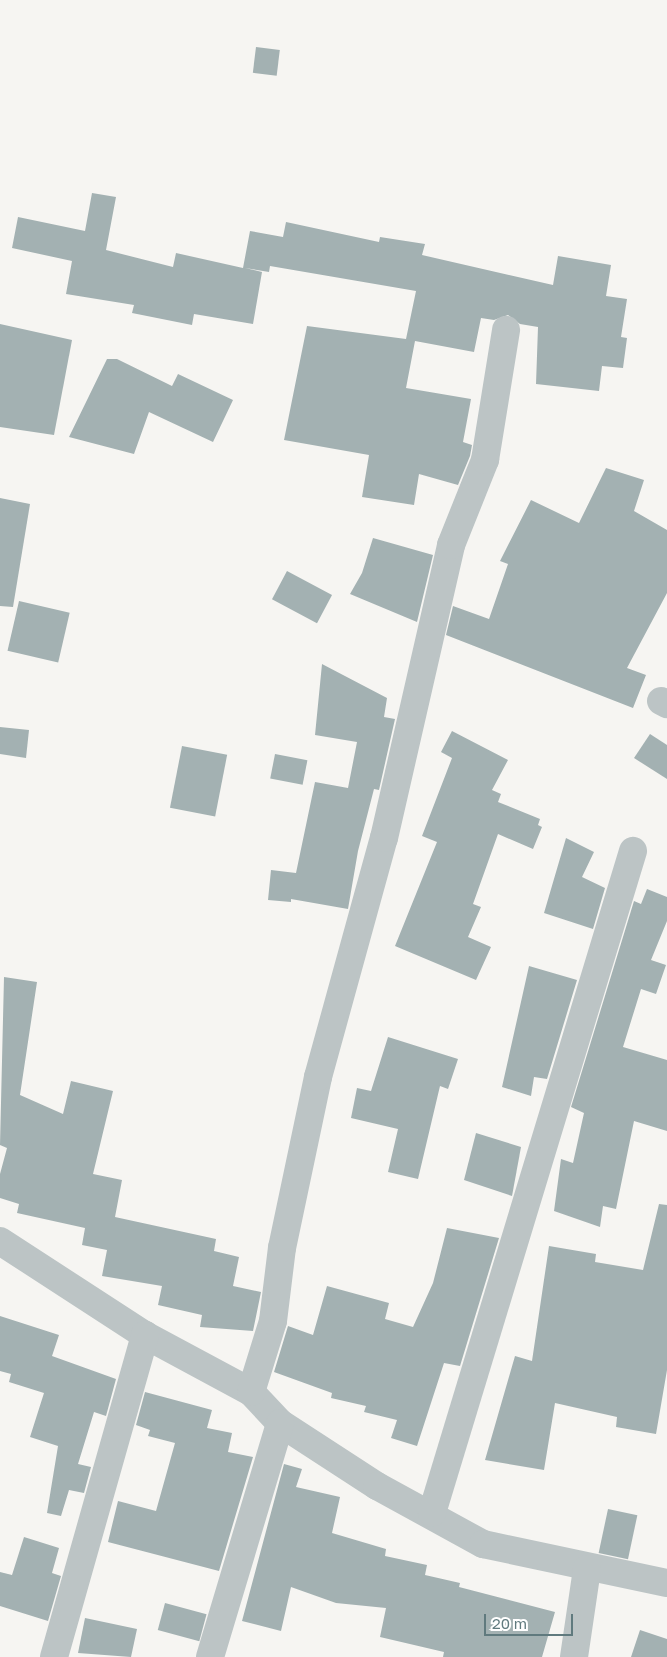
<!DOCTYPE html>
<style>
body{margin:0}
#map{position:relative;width:667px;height:1657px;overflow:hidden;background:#f6f5f2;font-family:"Golos Text",sans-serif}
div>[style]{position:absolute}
.building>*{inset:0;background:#a3b1b2;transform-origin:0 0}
.minor>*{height:28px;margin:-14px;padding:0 14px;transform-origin:14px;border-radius:14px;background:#bcc4c5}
span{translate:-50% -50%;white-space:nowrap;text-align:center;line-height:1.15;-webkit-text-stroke:5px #fff;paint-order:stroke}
.scale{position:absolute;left:484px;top:1614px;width:89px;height:22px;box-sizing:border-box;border:2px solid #607a7e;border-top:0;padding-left:6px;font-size:15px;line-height:18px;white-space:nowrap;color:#607a7e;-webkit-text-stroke:4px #fff;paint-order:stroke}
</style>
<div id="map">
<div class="building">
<i style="left:256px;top:47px;width:24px;height:26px;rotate:7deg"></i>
<i style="clip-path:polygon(92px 193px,116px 197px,106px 250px,173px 267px,176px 253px,243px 268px,250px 231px,283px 237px,286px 222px,379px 242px,380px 237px,425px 244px,422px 255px,553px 285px,558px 256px,611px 265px,606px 296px,627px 299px,621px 337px,627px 338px,623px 368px,602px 366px,599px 391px,536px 384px,538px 327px,520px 324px,508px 315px,494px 320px,481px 318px,474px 352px,415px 341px,406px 388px,471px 399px,463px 442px,472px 445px,470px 456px,458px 485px,419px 474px,414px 505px,362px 497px,369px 455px,284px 440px,307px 326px,406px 339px,416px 291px,270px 266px,269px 272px,245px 268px,262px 272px,253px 324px,194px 314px,192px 325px,132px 313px,134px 305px,66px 294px,72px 261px,12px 248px,18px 217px,85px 231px)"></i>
<i style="clip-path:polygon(0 324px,72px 340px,54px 435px,0 427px)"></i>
<i style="clip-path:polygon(107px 359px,117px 359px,172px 386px,178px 374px,233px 400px,213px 442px,149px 412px,134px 454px,69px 437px)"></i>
<i style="clip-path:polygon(606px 468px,644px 480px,634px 511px,667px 530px,667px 593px,627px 668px,646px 675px,633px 708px,446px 635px,453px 606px,489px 619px,508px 564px,500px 561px,531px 500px,579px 523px)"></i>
<i style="clip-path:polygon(0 498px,30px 504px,13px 607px,0 606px)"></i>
<i style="clip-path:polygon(373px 538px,433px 555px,417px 622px,350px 594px,362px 573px)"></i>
<i style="left:287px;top:571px;width:51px;height:32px;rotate:28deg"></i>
<i style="left:19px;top:601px;width:52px;height:51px;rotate:13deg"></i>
<i style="clip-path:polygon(322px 664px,387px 698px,384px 717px,395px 719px,379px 790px,374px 789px,358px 851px,348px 909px,291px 899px,291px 902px,268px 900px,271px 870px,296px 873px,315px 782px,348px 788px,357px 742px,315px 735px)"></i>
<i style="clip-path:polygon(0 727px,29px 730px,26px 758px,0 754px)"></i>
<i style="clip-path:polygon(452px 731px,508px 760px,492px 790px,501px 794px,498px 802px,540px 819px,538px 825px,542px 827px,533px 849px,498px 834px,473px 904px,481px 907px,468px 937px,491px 947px,476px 980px,395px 946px,437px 842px,422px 836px,452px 758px,441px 752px)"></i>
<i style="clip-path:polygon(650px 734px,667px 745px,667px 779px,634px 758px)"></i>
<i style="left:182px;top:746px;width:46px;height:63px;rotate:11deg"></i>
<i style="left:275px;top:754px;width:33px;height:25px;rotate:11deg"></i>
<i style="clip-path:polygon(566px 838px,594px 852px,582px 877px,605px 888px,593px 929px,544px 913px)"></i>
<i style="clip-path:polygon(647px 889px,667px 897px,667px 921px,651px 960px,666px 965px,656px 994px,641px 989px,623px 1047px,667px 1060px,667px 1131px,634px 1121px,616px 1209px,603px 1206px,600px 1227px,554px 1211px,561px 1159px,573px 1163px,584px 1113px,571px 1107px,634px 901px,641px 904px)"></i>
<i style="clip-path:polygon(529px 966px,577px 980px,547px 1079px,534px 1077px,531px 1096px,502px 1087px)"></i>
<i style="clip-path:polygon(4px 977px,37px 982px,20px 1095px,63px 1114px,71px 1081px,113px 1091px,93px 1174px,122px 1180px,115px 1217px,216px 1239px,214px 1251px,239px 1257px,233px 1286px,261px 1292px,253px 1331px,200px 1327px,202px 1315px,158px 1305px,162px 1286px,102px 1276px,107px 1250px,82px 1245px,85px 1228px,17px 1213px,19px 1204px,0 1198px,0 1174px,7px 1148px,0 1145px)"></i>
<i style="clip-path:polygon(388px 1037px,458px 1059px,448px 1089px,440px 1086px,418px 1179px,388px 1172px,398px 1129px,351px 1118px,357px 1088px,371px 1091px)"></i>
<i style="clip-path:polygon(476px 1133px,521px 1147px,512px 1196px,464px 1180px)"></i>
<i style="clip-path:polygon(659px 1204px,667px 1205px,667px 1370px,656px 1434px,616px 1427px,617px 1417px,555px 1403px,544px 1470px,485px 1460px,515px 1356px,532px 1361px,549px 1246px,596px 1254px,595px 1262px,643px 1270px)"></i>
<i style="clip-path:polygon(447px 1228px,499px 1238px,460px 1366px,444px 1363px,417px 1446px,391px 1438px,397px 1420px,364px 1412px,366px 1406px,331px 1398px,332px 1393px,274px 1372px,288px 1326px,313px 1335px,327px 1286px,389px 1303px,385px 1319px,413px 1327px,433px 1283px)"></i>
<i style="clip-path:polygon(0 1316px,59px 1335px,52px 1356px,116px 1379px,106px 1416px,94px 1412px,78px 1464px,91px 1467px,84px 1493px,69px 1490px,61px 1516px,47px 1513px,58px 1446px,30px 1437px,44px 1393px,9px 1382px,11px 1374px,0 1371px)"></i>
<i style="clip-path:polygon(145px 1392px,212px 1410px,207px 1428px,232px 1433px,228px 1452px,253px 1457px,219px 1571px,108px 1542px,118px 1501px,156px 1511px,175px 1443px,148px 1436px,150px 1430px,136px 1425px)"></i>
<i style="clip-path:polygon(284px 1464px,302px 1469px,296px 1487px,340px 1497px,332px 1533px,386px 1549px,385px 1556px,427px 1565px,425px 1575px,460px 1583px,459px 1587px,555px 1612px,542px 1657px,443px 1657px,444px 1652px,380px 1637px,386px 1608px,336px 1603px,291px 1587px,281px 1631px,242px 1621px)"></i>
<i style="left:608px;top:1509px;width:30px;height:45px;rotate:12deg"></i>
<i style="clip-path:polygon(24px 1537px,59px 1548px,52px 1573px,61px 1576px,48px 1621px,0 1606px,0 1572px,12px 1575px)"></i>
<i style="left:165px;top:1603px;width:43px;height:28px;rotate:15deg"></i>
<i style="clip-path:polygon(85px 1618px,137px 1629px,131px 1657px,78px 1653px)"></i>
<i style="clip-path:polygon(640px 1630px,667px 1639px,667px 1657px,631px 1657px)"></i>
</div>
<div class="minor">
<i style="left:661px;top:701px;width:7px;rotate:27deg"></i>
<i style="left:0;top:1241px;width:173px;rotate:33deg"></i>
<i style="left:145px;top:1335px;width:120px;rotate:28.3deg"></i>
<i style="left:251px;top:1392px;width:42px;rotate:46.9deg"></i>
<i style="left:280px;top:1423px;width:116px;rotate:33deg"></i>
<i style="left:377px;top:1486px;width:121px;rotate:28.7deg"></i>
<i style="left:483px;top:1544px;width:188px;rotate:12deg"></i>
<i style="left:251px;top:1392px;width:74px;rotate:-72.8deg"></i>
<i style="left:273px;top:1321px;width:74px;rotate:-83deg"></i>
<i style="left:282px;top:1248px;width:175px;rotate:-78.1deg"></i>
<i style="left:318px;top:1077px;width:248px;rotate:-74.6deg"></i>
<i style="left:384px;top:838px;width:301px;rotate:-77.1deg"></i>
<i style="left:451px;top:545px;width:92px;rotate:-68.2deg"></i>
<i style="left:485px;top:460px;width:132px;rotate:-80.8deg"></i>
<i style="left:432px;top:1513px;width:692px;rotate:-73.11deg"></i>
<i style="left:54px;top:1657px;width:335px;rotate:-74.2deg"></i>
<i style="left:210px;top:1657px;width:244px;rotate:-73.3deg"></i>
<i style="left:574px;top:1657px;width:89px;rotate:-81.6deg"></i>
</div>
<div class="scale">20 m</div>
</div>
